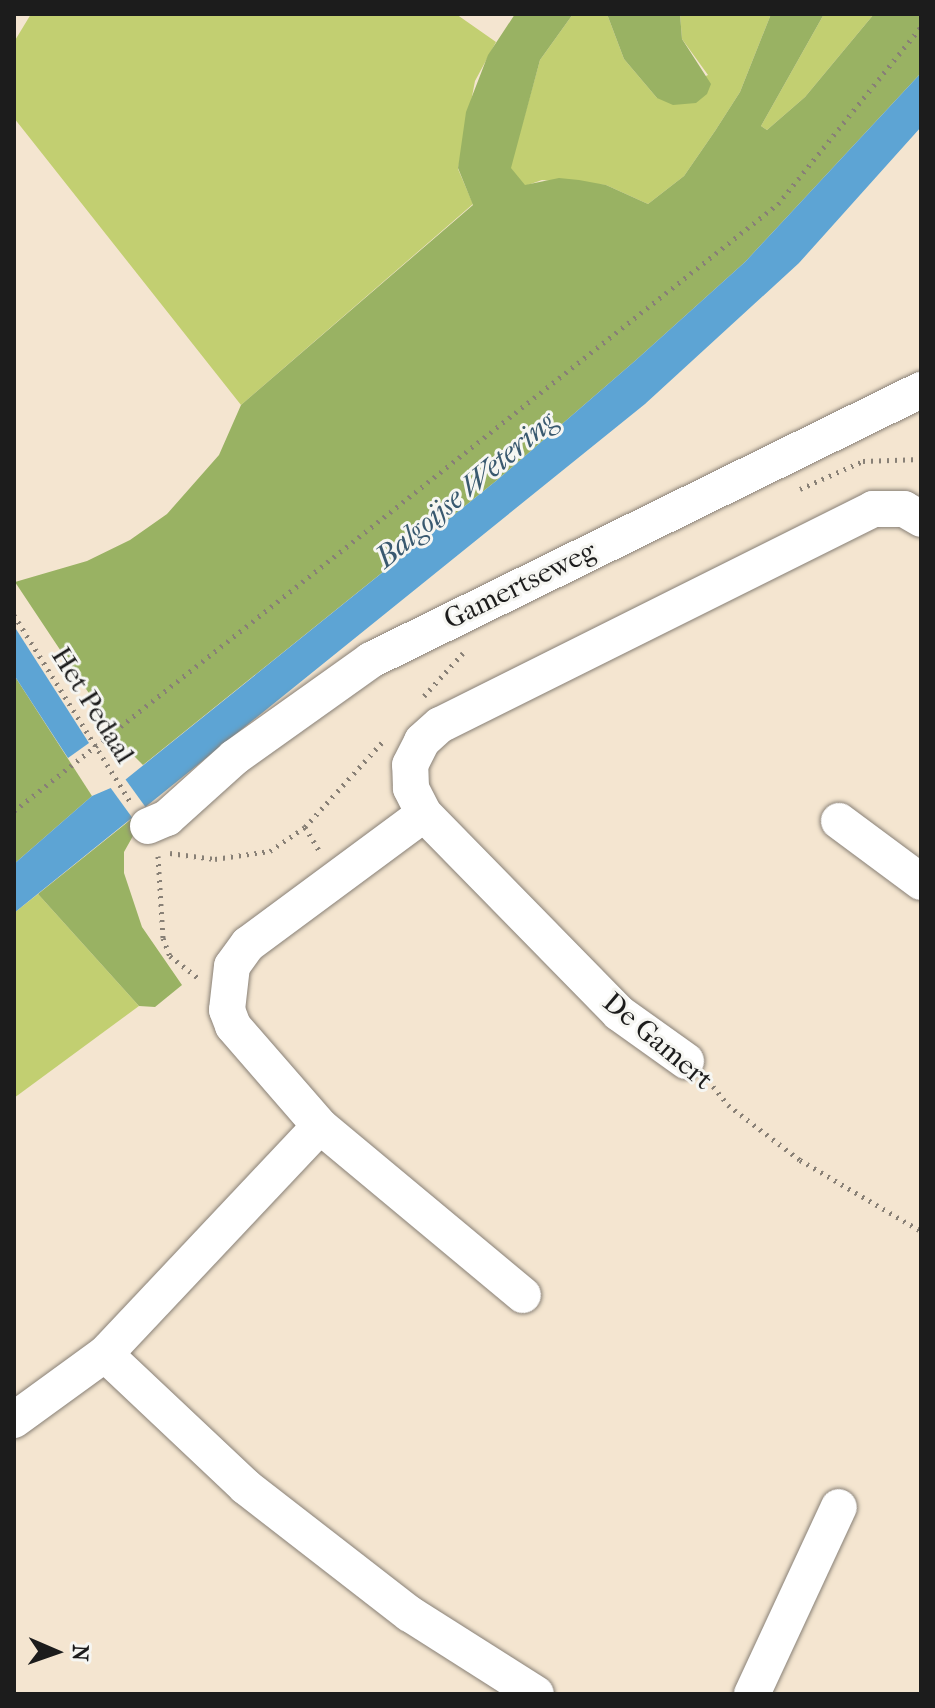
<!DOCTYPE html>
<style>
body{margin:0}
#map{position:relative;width:935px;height:1708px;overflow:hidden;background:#f4e5d0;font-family:"IM FELL French Canon",serif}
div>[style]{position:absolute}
.green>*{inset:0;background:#c2cf71}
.forest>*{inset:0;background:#99b263}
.water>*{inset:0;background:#5da4d4}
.pier>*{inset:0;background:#f4e5d0;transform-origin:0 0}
.path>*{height:5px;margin-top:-2.5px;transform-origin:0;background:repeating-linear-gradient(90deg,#888076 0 2px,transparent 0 8px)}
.roads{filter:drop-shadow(0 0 2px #888076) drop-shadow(0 0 2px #888076)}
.minor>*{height:36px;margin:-18px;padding:0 18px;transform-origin:18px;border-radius:18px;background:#fff}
span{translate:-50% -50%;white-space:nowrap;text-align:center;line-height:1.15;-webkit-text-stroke:6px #f6f6f2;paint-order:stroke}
.street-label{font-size:28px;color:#1c1c1c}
.water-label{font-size:30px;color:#39596f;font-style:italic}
.frame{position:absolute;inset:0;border:16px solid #1c1c1c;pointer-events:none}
.north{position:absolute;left:16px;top:1612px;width:80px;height:80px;-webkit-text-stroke:6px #f6f6f2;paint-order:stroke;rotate:92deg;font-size:22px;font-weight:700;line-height:32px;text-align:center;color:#1c1c1c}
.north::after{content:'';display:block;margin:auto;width:28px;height:36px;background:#1c1c1c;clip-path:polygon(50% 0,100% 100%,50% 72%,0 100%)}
</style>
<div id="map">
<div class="green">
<i style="clip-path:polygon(31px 14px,456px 14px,496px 42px,475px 81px,458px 169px,473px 204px,241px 405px,14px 118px,14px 42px)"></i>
<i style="clip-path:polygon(573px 14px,607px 14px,624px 59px,657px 98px,708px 75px,682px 39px,680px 14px,771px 14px,740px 92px,715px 131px,684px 176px,648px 204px,606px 185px,542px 180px,525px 186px,510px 168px,540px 60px)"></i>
<i style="clip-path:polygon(824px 14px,874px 14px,805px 97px,767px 130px,761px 126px)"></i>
<i style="clip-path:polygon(38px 894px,139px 1006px,14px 1098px,14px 913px)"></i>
</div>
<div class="forest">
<i style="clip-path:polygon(515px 14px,573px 14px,540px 60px,511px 168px,525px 185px,559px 178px,579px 180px,606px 185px,648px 204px,684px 176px,715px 131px,740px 92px,771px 14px,824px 14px,761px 126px,767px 130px,805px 97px,874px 14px,921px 14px,921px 73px,745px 262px,636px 360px,496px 481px,143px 765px,124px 746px,15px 582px,87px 561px,130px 540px,167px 514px,219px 455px,241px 405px,473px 205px,458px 168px,466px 112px,488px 55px)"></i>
<i style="clip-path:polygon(607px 14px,680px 14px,682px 39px,711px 84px,707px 94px,696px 103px,673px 105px,657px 98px,624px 59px)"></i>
<i style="clip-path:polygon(14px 675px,92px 796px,14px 864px)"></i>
<i style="clip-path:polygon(139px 813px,143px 818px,124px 852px,124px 873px,142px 927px,182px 985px,155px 1007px,139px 1006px,38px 894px)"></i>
</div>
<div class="water">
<i style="clip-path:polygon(921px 73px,921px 127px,799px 263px,645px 404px,14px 913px,14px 864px,92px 796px,120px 784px,496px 481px,636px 360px,745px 262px)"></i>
<i style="clip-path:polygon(14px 626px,89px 743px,68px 758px,14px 675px)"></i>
</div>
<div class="pier">
<i style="left:123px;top:776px;width:41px;height:17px;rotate:54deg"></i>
</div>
<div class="path">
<i style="left:800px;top:489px;width:69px;rotate:-24deg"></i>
<i style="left:863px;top:461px;width:58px;rotate:-2deg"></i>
<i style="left:14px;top:615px;width:219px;rotate:58.1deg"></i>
<i style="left:424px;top:696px;width:58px;rotate:-47.8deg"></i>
<i style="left:14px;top:811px;width:976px;rotate:-38.47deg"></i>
<i style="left:778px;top:204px;width:228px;rotate:-51.1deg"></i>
<i style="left:305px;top:827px;width:31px;rotate:59deg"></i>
<i style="left:170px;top:853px;width:45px;rotate:7.6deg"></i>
<i style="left:215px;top:859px;width:56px;rotate:-8.3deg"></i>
<i style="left:270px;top:851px;width:42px;rotate:-34.4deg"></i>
<i style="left:305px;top:827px;width:119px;rotate:-47.7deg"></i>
<i style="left:158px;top:856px;width:82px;rotate:86.5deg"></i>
<i style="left:163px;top:938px;width:19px;rotate:69deg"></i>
<i style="left:170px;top:956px;width:39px;rotate:38deg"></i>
<i style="left:708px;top:1080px;width:32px;rotate:51deg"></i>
<i style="left:728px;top:1105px;width:91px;rotate:37.4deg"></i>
<i style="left:800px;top:1160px;width:140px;rotate:30.4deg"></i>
</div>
<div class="roads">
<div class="minor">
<i style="left:424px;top:814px;width:219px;rotate:143.5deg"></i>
<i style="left:248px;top:944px;width:27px;rotate:126deg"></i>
<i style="left:232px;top:966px;width:44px;rotate:96.5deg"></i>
<i style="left:227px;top:1010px;width:17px;rotate:69deg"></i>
<i style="left:233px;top:1026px;width:133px;rotate:49deg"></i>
<i style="left:320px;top:1126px;width:264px;rotate:39.8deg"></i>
<i style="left:839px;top:821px;width:102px;rotate:36.6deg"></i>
<i style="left:148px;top:826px;width:21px;rotate:-23deg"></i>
<i style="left:167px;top:818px;width:91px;rotate:-41.9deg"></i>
<i style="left:235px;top:757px;width:167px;rotate:-35.5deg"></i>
<i style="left:371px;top:660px;width:613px;rotate:-26.15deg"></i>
<i style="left:686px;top:1061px;width:82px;rotate:-144.4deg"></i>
<i style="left:619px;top:1013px;width:279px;rotate:-134.4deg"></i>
<i style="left:424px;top:814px;width:29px;rotate:-117deg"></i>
<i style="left:411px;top:788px;width:23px;rotate:-92deg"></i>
<i style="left:410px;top:765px;width:27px;rotate:-63deg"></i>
<i style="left:422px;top:741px;width:24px;rotate:-42deg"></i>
<i style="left:440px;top:725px;width:484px;rotate:-26.5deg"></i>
<i style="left:873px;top:509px;width:31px"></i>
<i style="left:904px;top:509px;width:20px;rotate:30deg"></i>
<i style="left:105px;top:1354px;width:194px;rotate:43.3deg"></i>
<i style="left:246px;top:1487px;width:207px;rotate:37.8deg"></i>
<i style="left:410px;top:1614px;width:149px;rotate:32.4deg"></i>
<i style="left:14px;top:1420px;width:112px;rotate:-36deg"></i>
<i style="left:105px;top:1354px;width:313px;rotate:-46.7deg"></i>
<i style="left:752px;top:1694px;width:206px;rotate:-65.1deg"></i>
</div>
</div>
<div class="street-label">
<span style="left:520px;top:585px;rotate:-26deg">Gamertseweg</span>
<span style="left:93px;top:705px;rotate:58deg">Het Pedaal</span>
<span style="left:658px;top:1041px;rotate:40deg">De Gamert</span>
</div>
<div class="water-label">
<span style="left:466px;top:490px;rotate:-40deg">Balgoijse Wetering</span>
</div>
<div class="frame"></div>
<div class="north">N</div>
</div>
